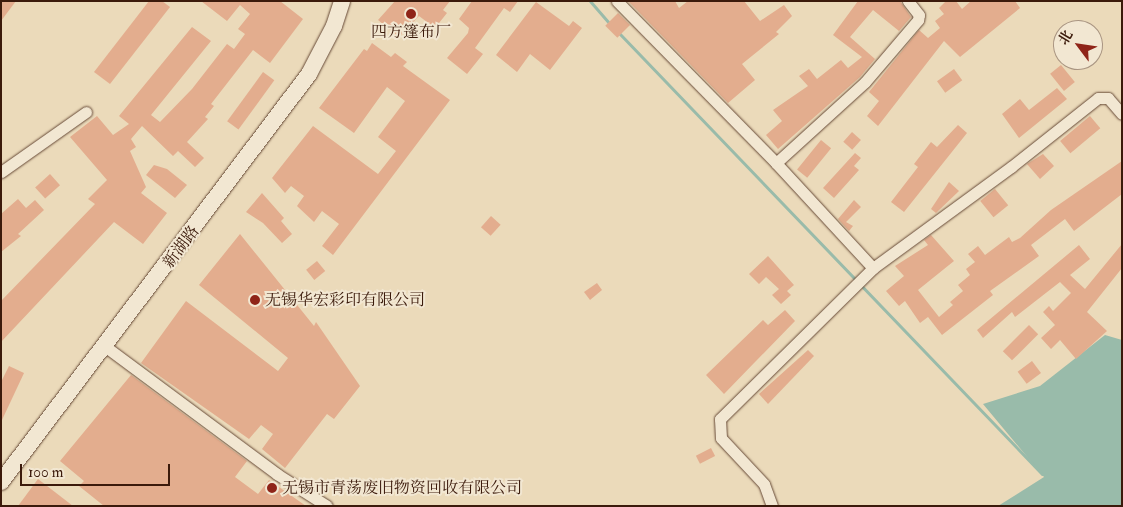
<!DOCTYPE html>
<meta charset="utf-8">
<style>
body{margin:0}
#map{position:relative;width:1123px;height:507px;overflow:hidden;background:#ebdaba;font-family:"IM FELL Double Pica","Noto Serif SC",serif}
div>[style]{position:absolute}
.water>*{inset:0;background:#9ba}
.stream>*{height:3px;margin:-1.5px;padding:0 1.5px;transform-origin:1.5px;border-radius:1.5px;background:#9ba}
.building>*{inset:0;background:#e3ad8e;transform-origin:0 0}
.roads{filter:drop-shadow(0 0 1px #674a37) drop-shadow(0 0 1px #674a37)}
.street>*{height:11px;margin:-5.5px;padding:0 5.5px;transform-origin:5.5px;border-radius:5.5px;background:#f2e7d2}
.secondary>*{height:16px;margin:-8px;padding:0 8px;transform-origin:8px;border-radius:8px;background:#f2e7d2}
.dots>*{width:14px;height:14px;translate:-50% -50%;box-sizing:border-box;border:2px solid #f2e7d2;border-radius:50%}
span{translate:-50% -50%;white-space:nowrap;text-align:center;line-height:1.15;-webkit-text-stroke:4px #f2e7d2;paint-order:stroke}
.poi-label{font-size:16px;color:#3b1a0b}
.left{translate:0 -50%;text-align:left}
.street-label{font-size:16px;color:#3b1a0b}
.frame{position:absolute;inset:0;border:2px solid #3b1a0b;pointer-events:none}
.north{position:absolute;left:1053px;top:20px;width:50px;height:50px;box-sizing:border-box;background:#f2e7d2;border:1px solid #a99582;border-radius:50%;rotate:301deg;font-size:14px;font-weight:700;line-height:20px;text-align:center;color:#3b1a0b}
.north::after{content:'';display:block;margin:auto;width:18px;height:22px;background:#8f2418;clip-path:polygon(50% 0,100% 100%,50% 72%,0 100%)}
.scale{position:absolute;left:20px;top:464px;width:150px;height:22px;box-sizing:border-box;border:2px solid #3b1a0b;border-top:0;padding-left:6px;font-size:15px;line-height:18px;white-space:nowrap;color:#3b1a0b;-webkit-text-stroke:4px #f2e7d2;paint-order:stroke}
</style>
<div id="map">
<div class="water">
<i style="clip-path:polygon(1105px 335px,1122px 340px,1122px 506px,998px 506px,1044px 477px,983px 404px,1040px 386px)"></i>
</div>
<div class="stream">
<i style="left:590px;top:1px;width:32px;rotate:49deg"></i>
<i style="left:619px;top:33px;width:611px;rotate:46.19deg"></i>
</div>
<div class="building">
<i style="clip-path:polygon(1px 1px,16px 1px,1px 21px)"></i>
<i style="clip-path:polygon(149px 1px,162px 1px,170px 7px,110px 84px,94px 72px)"></i>
<i style="clip-path:polygon(201px 1px,280px 1px,303px 19px,270px 63px,253px 50px,211px 104px,214px 106px,205px 117px,208px 119px,187px 142px,204px 158px,195px 167px,178px 151px,173px 156px,142px 126px,131px 139px,136px 147px,130px 151px,146px 187px,141px 193px,167px 213px,143px 244px,114px 222px,1px 342px,1px 301px,95px 204px,88px 199px,107px 180px,70px 137px,97px 116px,113px 135px,129px 124px,119px 116px,192px 27px,211px 41px,151px 115px,160px 122px,192px 89px,227px 44px,234px 49px,245px 34px,238px 29px,250px 14px,240px 5px,227px 21px)"></i>
<i style="clip-path:polygon(395px 1px,450px 1px,443px 10px,447px 13px,435px 28px,419px 16px,399px 37px,378px 20px)"></i>
<i style="clip-path:polygon(472px 1px,518px 1px,510px 12px,504px 8px,475px 48px,483px 54px,467px 74px,447px 58px,468px 33px,469px 28px,459px 19px)"></i>
<i style="clip-path:polygon(675px 1px,679px 8px,688px 1px,744px 1px,760px 21px,784px 5px,792px 16px,776px 32px,779px 34px,742px 64px,755px 80px,728px 103px,629px 2px)"></i>
<i style="clip-path:polygon(858px 1px,900px 1px,911px 17px,899px 31px,873px 10px,850px 37px,875px 59px,860px 77px,778px 149px,766px 135px,782px 121px,773px 110px,808px 86px,799px 76px,809px 69px,817px 79px,841px 60px,848px 68px,862px 57px,833px 35px)"></i>
<i style="clip-path:polygon(946px 1px,956px 1px,962px 9px,971px 1px,1015px 1px,1020px 8px,960px 57px,944px 41px,878px 126px,867px 116px,879px 101px,869px 92px,919px 30px,928px 38px,940px 28px,935px 21px,944px 14px,939px 8px)"></i>
<i style="clip-path:polygon(536px 2px,569px 26px,573px 21px,582px 28px,550px 70px,530px 54px,517px 72px,496px 55px)"></i>
<i style="left:618px;top:13px;width:17px;height:18px;rotate:45deg"></i>
<i style="clip-path:polygon(372px 43px,391px 57px,395px 53px,407px 62px,403px 66px,450px 100px,333px 255px,322px 246px,339px 224px,322px 211px,314px 222px,297px 206px,304px 196px,291px 186px,285px 193px,272px 178px,313px 126px,378px 174px,396px 151px,378px 137px,405px 101px,387px 87px,354px 133px,319px 108px,364px 49px,367px 51px)"></i>
<i style="left:1061px;top:65px;width:22px;height:14px;rotate:51deg"></i>
<i style="left:954px;top:69px;width:14px;height:21px;rotate:54deg"></i>
<i style="left:263px;top:72px;width:14px;height:61px;rotate:36deg"></i>
<i style="clip-path:polygon(1057px 88px,1067px 99px,1019px 138px,1002px 114px,1020px 99px,1029px 110px)"></i>
<i style="left:1090px;top:116px;width:16px;height:39px;rotate:50deg"></i>
<i style="clip-path:polygon(958px 125px,967px 133px,904px 212px,891px 202px,918px 167px,914px 164px,931px 142px,937px 147px)"></i>
<i style="left:852px;top:132px;width:12px;height:13px;rotate:42deg"></i>
<i style="left:821px;top:140px;width:13px;height:38px;rotate:39deg"></i>
<i style="clip-path:polygon(855px 153px,861px 158px,854px 166px,859px 170px,834px 198px,823px 188px)"></i>
<i style="clip-path:polygon(1043px 154px,1054px 166px,1040px 179px,1027px 164px)"></i>
<i style="clip-path:polygon(1122px 161px,1122px 194px,1074px 231px,1065px 219px,1031px 245px,1039px 256px,990px 291px,993px 295px,942px 335px,928px 317px,920px 323px,905px 301px,899px 306px,886px 291px,904px 276px,895px 266px,928px 245px,924px 240px,931px 235px,954px 261px,918px 290px,939px 317px,953px 305px,950px 302px,963px 291px,958px 285px,970px 275px,966px 269px,975px 262px,968px 254px,978px 246px,985px 255px,1009px 237px,1012px 242px,1020px 238px,1051px 210px)"></i>
<i style="clip-path:polygon(154px 165px,167px 169px,187px 185px,175px 198px,146px 175px)"></i>
<i style="left:50px;top:174px;width:15px;height:20px;rotate:48deg"></i>
<i style="clip-path:polygon(949px 182px,959px 191px,936px 213px,931px 209px)"></i>
<i style="left:995px;top:189px;width:21px;height:19px;rotate:51deg"></i>
<i style="clip-path:polygon(262px 193px,284px 218px,281px 221px,292px 234px,282px 243px,263px 223px,246px 212px)"></i>
<i style="clip-path:polygon(18px 199px,26px 208px,35px 200px,44px 210px,18px 234px,21px 236px,1px 252px,1px 214px)"></i>
<i style="clip-path:polygon(854px 200px,861px 207px,846px 222px,853px 226px,849px 231px,838px 219px)"></i>
<i style="left:491px;top:216px;width:13px;height:15px;rotate:42deg"></i>
<i style="clip-path:polygon(240px 234px,314px 326px,316px 322px,360px 386px,334px 419px,327px 414px,285px 468px,262px 449px,273px 434px,261px 425px,249px 439px,141px 363px,186px 301px,278px 371px,288px 358px,199px 285px)"></i>
<i style="clip-path:polygon(1122px 244px,1122px 268px,1087px 312px,1107px 331px,1076px 359px,1060px 340px,1051px 349px,1041px 338px,1055px 325px,1043px 312px,1049px 306px,1053px 311px,1071px 293px,1060px 282px,1015px 317px,1012px 312px,983px 338px,977px 330px,1079px 245px,1090px 259px,1070px 275px,1085px 289px)"></i>
<i style="clip-path:polygon(768px 256px,794px 285px,787px 291px,791px 295px,781px 304px,772px 295px,779px 289px,766px 277px,759px 284px,749px 274px)"></i>
<i style="left:317px;top:261px;width:13px;height:14px;rotate:51deg"></i>
<i style="clip-path:polygon(597px 283px,602px 290px,590px 300px,584px 292px)"></i>
<i style="clip-path:polygon(785px 310px,795px 321px,724px 394px,706px 375px,763px 320px,768px 325px)"></i>
<i style="left:1029px;top:325px;width:13px;height:37px;rotate:45deg"></i>
<i style="clip-path:polygon(808px 350px,814px 356px,768px 404px,759px 394px)"></i>
<i style="left:1032px;top:361px;width:15px;height:18px;rotate:53deg"></i>
<i style="clip-path:polygon(9px 366px,24px 373px,2px 420px,1px 382px)"></i>
<i style="clip-path:polygon(131px 375px,247px 461px,235px 477px,258px 494px,269px 480px,306px 506px,104px 506px,79px 486px,84px 481px,60px 461px)"></i>
<i style="left:711px;top:448px;width:9px;height:17px;rotate:63deg"></i>
<i style="clip-path:polygon(38px 479px,73px 506px,18px 506px)"></i>
</div>
<div class="roads">
<div class="street">
<i style="left:617px;top:1px;width:227px;rotate:45.5deg"></i>
<i style="left:776px;top:163px;width:143px;rotate:47.3deg"></i>
<i style="left:776px;top:163px;width:120px;rotate:-42.3deg"></i>
<i style="left:865px;top:82px;width:82px;rotate:-49.5deg"></i>
<i style="left:918px;top:20px;width:5px;rotate:-79deg"></i>
<i style="left:919px;top:15px;width:18px;rotate:-128deg"></i>
<i style="left:1px;top:172px;width:104px;rotate:-35.2deg"></i>
<i style="left:106px;top:347px;width:213px;rotate:36.6deg"></i>
<i style="left:277px;top:474px;width:59px;rotate:32.6deg"></i>
<i style="left:772px;top:506px;width:23px;rotate:-110deg"></i>
<i style="left:764px;top:484px;width:63px;rotate:-133.1deg"></i>
<i style="left:721px;top:438px;width:19px;rotate:-93deg"></i>
<i style="left:720px;top:419px;width:215px;rotate:-44.6deg"></i>
<i style="left:873px;top:268px;width:171px;rotate:-36.2deg"></i>
<i style="left:1011px;top:167px;width:111px;rotate:-38.4deg"></i>
<i style="left:1098px;top:98px;width:10px"></i>
<i style="left:1108px;top:98px;width:21px;rotate:49deg"></i>
</div>
<div class="secondary">
<i style="left:1px;top:482px;width:511px;rotate:-52.95deg"></i>
<i style="left:309px;top:74px;width:54px;rotate:-62.5deg"></i>
<i style="left:334px;top:26px;width:26px;rotate:-72deg"></i>
</div>
</div>
<div class="dots">
<i style="left:411px;top:14px;background:#8f2418"></i>
<i style="left:255px;top:300px;background:#8f2418"></i>
<i style="left:272px;top:488px;background:#8f2418"></i>
</div>
<div class="poi-label">
<span style="left:411px;top:32px">四方篷布厂</span>
<span class="left" style="left:265px;top:300px">无锡华宏彩印有限公司</span>
<span class="left" style="left:282px;top:488px">无锡市青荡废旧物资回收有限公司</span>
</div>
<div class="street-label">
<span style="left:181px;top:247px;rotate:-53deg">新湖路</span>
</div>
<div class="frame"></div>
<div class="north">北</div>
<div class="scale">100 m</div>
</div>
